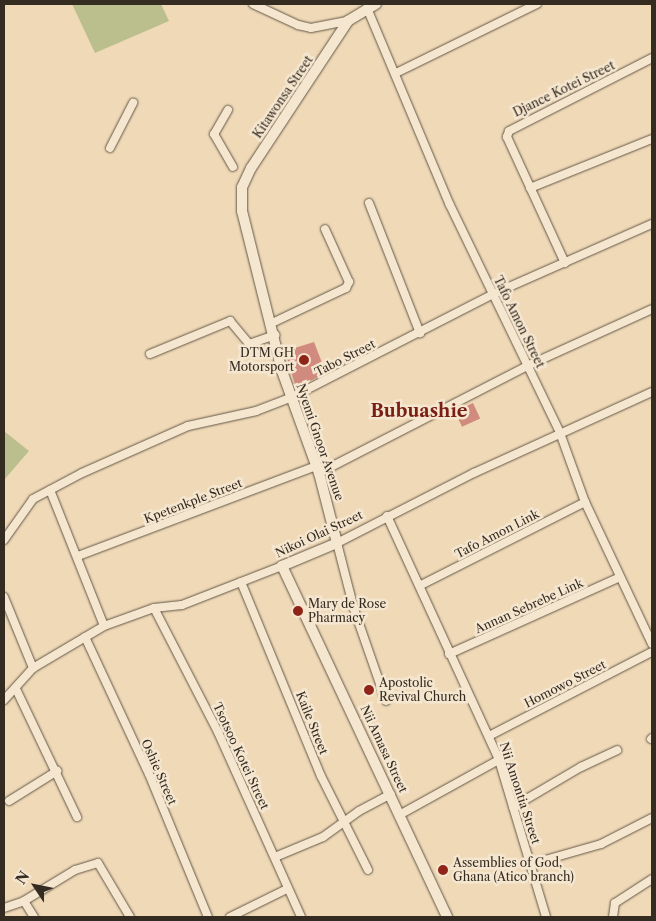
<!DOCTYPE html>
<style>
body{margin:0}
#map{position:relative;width:656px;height:921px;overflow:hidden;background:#efd9b7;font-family:"Libre Caslon Text",serif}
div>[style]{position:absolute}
.green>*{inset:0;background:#babf8d}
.building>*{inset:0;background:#d18b7e;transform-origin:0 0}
.roads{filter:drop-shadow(0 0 1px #645746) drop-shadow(0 0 1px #645746)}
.minor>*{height:8px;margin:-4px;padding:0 4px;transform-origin:4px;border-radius:4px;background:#f5e6d0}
.tertiary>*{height:10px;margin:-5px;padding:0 5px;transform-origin:5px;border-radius:5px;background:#f5e6d0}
.dots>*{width:14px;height:14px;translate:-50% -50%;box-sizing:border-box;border:2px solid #f5e6d0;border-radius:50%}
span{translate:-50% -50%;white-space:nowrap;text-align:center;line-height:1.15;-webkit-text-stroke:5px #f5e6d0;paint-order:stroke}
.street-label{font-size:12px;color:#352c21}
.poi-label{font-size:12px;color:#352c21}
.right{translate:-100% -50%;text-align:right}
.left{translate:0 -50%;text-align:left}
.district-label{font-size:18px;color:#7a1f14;font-weight:700}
.frame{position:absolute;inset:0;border:5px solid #352c21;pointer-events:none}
.north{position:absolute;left:10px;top:861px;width:50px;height:50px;-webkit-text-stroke:4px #f5e6d0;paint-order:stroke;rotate:304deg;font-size:14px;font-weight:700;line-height:20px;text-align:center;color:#352c21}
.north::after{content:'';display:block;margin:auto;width:18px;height:22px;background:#352c21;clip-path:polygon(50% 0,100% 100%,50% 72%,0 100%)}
</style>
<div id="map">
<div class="green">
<i style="clip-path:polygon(72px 4px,161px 4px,169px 21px,95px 53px)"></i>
<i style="clip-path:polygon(4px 431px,29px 451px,4px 480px)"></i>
</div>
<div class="building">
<i style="clip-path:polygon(314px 342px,326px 373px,296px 388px,285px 351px)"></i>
<i style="left:473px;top:403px;width:17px;height:20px;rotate:65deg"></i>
</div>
<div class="roads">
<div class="minor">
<i style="left:253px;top:4px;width:50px;rotate:25deg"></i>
<i style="left:298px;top:25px;width:13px;rotate:13deg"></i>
<i style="left:311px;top:28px;width:38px;rotate:-11deg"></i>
<i style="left:367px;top:8px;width:214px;rotate:67.2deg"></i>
<i style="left:450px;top:205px;width:253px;rotate:64.2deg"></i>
<i style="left:560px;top:433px;width:73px;rotate:70.1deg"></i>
<i style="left:585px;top:502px;width:157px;rotate:64.7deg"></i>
<i style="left:396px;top:73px;width:157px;rotate:-26.1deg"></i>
<i style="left:228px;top:110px;width:28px;rotate:120deg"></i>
<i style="left:214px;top:134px;width:38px;rotate:60deg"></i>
<i style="left:110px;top:148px;width:51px;rotate:-62.9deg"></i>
<i style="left:530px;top:188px;width:131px;rotate:-21.9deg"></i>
<i style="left:369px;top:203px;width:140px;rotate:68.6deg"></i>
<i style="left:565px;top:263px;width:139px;rotate:-114.7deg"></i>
<i style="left:507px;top:137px;width:6px;rotate:-72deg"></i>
<i style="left:509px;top:131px;width:161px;rotate:-27deg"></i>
<i style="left:272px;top:323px;width:82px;rotate:-25.3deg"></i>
<i style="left:346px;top:288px;width:7px;rotate:-63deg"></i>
<i style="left:349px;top:282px;width:58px;rotate:-114.4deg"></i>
<i style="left:150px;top:354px;width:87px;rotate:-22.4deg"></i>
<i style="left:230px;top:321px;width:30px;rotate:50deg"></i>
<i style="left:249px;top:344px;width:28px;rotate:-19deg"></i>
<i style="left:319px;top:473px;width:234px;rotate:-27.2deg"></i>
<i style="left:527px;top:366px;width:137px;rotate:-24.5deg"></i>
<i style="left:50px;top:490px;width:146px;rotate:68.3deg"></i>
<i style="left:387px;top:516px;width:268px;rotate:65.3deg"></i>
<i style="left:499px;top:760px;width:164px;rotate:73.3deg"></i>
<i style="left:4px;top:540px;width:50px;rotate:-54.7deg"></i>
<i style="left:33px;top:499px;width:55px;rotate:-28deg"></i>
<i style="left:82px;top:473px;width:116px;rotate:-23.9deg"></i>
<i style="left:188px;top:426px;width:70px;rotate:-12.4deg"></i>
<i style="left:256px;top:411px;width:39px;rotate:-21deg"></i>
<i style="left:292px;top:397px;width:226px;rotate:-27.1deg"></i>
<i style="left:493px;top:294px;width:174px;rotate:-23.8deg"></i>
<i style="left:78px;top:556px;width:254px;rotate:-20.7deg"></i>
<i style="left:241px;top:582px;width:210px;rotate:67.6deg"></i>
<i style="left:321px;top:776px;width:105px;rotate:63.4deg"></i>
<i style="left:421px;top:585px;width:184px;rotate:-26.8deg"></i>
<i style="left:4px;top:597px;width:77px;rotate:67.8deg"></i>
<i style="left:154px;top:608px;width:140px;rotate:62.7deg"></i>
<i style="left:218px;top:732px;width:203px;rotate:65.8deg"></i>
<i style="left:85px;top:637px;width:151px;rotate:65deg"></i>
<i style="left:149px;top:774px;width:155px;rotate:67.6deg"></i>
<i style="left:449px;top:654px;width:185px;rotate:-24.2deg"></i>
<i style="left:16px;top:689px;width:142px;rotate:64.5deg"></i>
<i style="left:4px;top:700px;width:43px;rotate:-47.8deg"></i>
<i style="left:33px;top:668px;width:82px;rotate:-30.6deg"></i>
<i style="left:104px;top:626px;width:53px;rotate:-19.8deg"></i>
<i style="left:154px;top:608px;width:28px;rotate:-6deg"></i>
<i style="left:182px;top:605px;width:107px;rotate:-21.3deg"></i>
<i style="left:386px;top:701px;width:97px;rotate:-109.2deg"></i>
<i style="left:354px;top:609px;width:68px;rotate:-104.4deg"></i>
<i style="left:337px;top:543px;width:154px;rotate:-27.1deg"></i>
<i style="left:474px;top:473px;width:196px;rotate:-24.5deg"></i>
<i style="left:489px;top:736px;width:183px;rotate:-27.3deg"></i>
<i style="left:651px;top:739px;width:1px;rotate:-45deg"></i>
<i style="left:9px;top:801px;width:57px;rotate:-32deg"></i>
<i style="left:513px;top:807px;width:79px;rotate:-30.5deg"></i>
<i style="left:581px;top:767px;width:40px;rotate:-25deg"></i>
<i style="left:401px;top:814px;width:112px;rotate:-28.9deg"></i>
<i style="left:275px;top:857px;width:52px;rotate:-22.6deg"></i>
<i style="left:323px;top:837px;width:44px;rotate:-35.8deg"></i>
<i style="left:359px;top:811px;width:36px;rotate:-28deg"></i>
<i style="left:531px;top:864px;width:73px;rotate:-15.9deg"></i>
<i style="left:601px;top:844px;width:57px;rotate:-27deg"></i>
<i style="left:24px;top:901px;width:19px;rotate:58deg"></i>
<i style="left:4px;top:908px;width:21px;rotate:-19deg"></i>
<i style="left:24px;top:901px;width:60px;rotate:-31.3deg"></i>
<i style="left:75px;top:870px;width:24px;rotate:-17deg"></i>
<i style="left:98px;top:863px;width:63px;rotate:59.3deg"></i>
<i style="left:230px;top:917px;width:64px;rotate:-26.2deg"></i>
<i style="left:613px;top:917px;width:14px;rotate:-82deg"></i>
<i style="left:615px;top:903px;width:44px;rotate:-33deg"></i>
</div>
<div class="tertiary">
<i style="left:376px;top:4px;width:33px;rotate:149deg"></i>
<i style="left:348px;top:21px;width:176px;rotate:123.4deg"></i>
<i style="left:251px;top:168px;width:21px;rotate:115deg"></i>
<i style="left:242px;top:187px;width:24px;rotate:90deg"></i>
<i style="left:242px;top:211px;width:165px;rotate:76deg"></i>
<i style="left:282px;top:371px;width:109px;rotate:70.1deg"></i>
<i style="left:319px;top:473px;width:72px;rotate:75.6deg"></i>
<i style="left:337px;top:543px;width:60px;rotate:157.3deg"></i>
<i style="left:282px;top:566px;width:388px;rotate:64.8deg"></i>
</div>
</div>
<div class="dots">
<i style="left:304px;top:360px;background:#8f2418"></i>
<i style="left:298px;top:611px;background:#8f2418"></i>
<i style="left:369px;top:690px;background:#8f2418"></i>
<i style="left:443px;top:870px;background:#8f2418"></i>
</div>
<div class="street-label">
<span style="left:564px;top:89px;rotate:-26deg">Djance Kotei Street</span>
<span style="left:283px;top:97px;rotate:-56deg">Kitawonsa Street</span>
<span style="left:519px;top:322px;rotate:64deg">Tafo Amon Street</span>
<span style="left:345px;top:358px;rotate:-27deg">Tabo Street</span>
<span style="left:320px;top:442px;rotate:71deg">Nyemi Gnoor Avenue</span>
<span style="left:193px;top:501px;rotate:-21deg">Kpetenkple Street</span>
<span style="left:319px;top:534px;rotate:-25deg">Nikoi Olai Street</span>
<span style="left:497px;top:534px;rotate:-27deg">Tafo Amon Link</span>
<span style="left:529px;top:606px;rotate:-24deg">Annan Sebrebe Link</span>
<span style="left:565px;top:684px;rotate:-27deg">Homowo Street</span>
<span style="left:312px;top:723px;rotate:68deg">Kaile Street</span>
<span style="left:384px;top:749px;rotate:65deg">Nii Amasa Street</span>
<span style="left:241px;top:756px;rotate:65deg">Tsotsoo Kotei Street</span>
<span style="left:159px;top:772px;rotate:66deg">Oshie Street</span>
<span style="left:520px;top:793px;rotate:72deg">Nii Amontia Street</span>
</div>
<div class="poi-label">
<span class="right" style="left:294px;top:360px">DTM GH<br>Motorsport</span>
<span class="left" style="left:308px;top:611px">Mary de Rose<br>Pharmacy</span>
<span class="left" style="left:379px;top:690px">Apostolic<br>Revival Church</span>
<span class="left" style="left:453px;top:870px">Assemblies of God,<br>Ghana (Atico branch)</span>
</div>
<div class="district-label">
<span style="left:419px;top:411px">Bubuashie</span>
</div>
<div class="frame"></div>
<div class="north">N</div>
</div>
